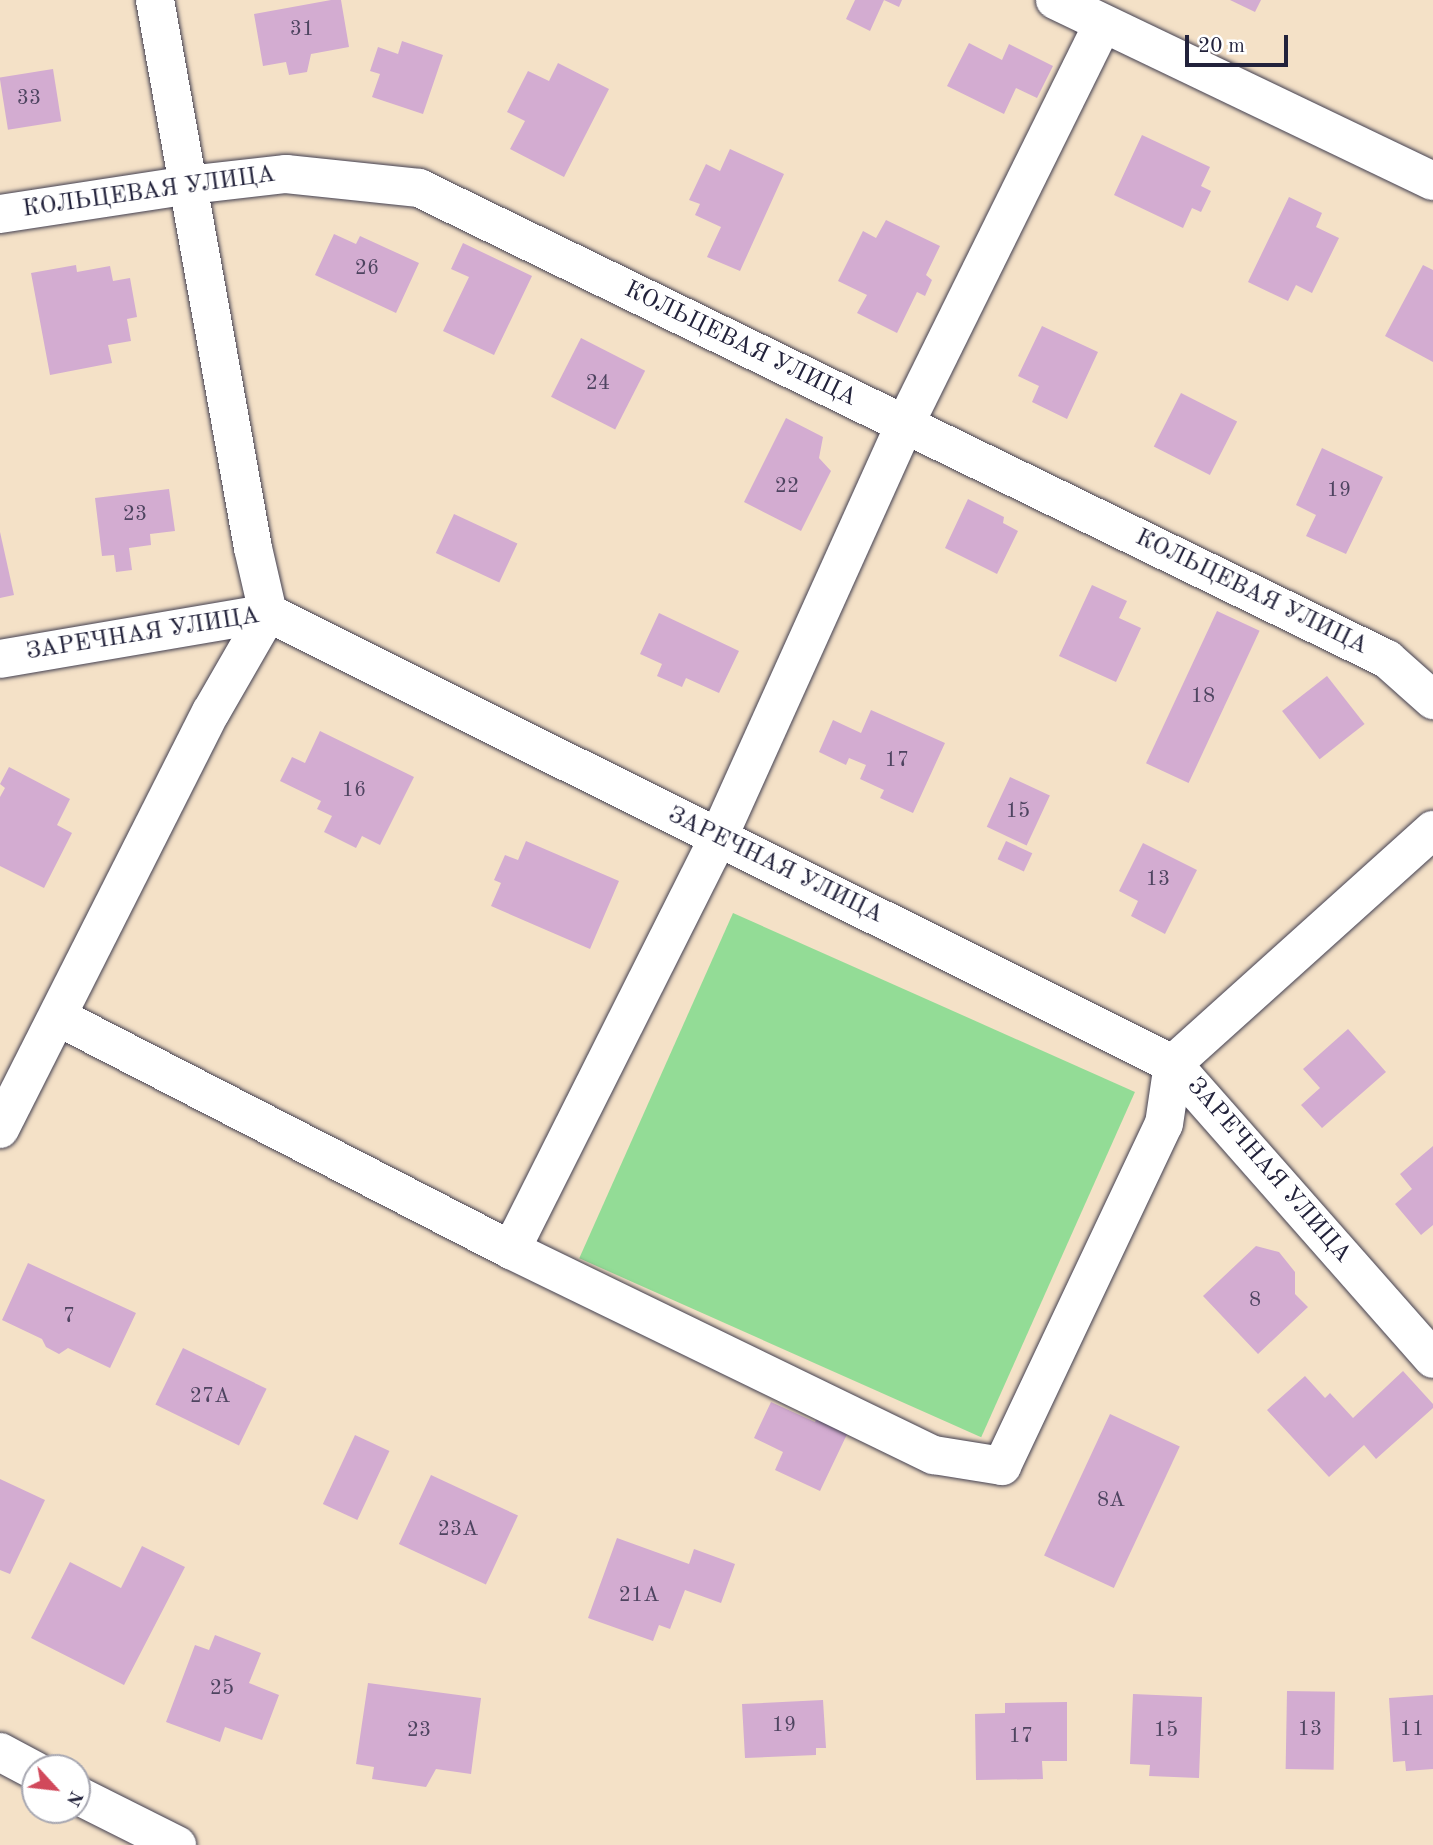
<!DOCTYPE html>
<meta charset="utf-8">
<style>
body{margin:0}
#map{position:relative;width:1433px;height:1845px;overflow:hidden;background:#f4e1c7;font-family:"Old Standard TT",serif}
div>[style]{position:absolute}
.green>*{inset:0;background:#93dc96;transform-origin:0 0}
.building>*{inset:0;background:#d3acd1;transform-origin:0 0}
.roads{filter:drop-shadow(0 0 2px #423f50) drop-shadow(0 0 2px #423f50)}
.minor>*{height:38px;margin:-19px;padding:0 19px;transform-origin:19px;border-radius:19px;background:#fff}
span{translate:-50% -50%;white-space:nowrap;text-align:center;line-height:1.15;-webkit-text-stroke:5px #fff;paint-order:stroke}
.number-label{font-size:21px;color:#4e4460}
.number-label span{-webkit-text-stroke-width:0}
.street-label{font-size:24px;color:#22223b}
.north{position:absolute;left:21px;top:1754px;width:70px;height:70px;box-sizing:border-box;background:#fff;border:2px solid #a7a7b1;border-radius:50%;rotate:117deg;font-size:19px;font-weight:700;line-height:28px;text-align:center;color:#22223b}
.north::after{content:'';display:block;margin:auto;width:24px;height:32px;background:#d1495b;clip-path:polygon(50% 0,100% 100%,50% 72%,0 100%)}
.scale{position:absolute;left:1185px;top:35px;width:103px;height:32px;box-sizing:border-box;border:4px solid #22223b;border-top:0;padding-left:9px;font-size:21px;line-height:24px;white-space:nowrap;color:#22223b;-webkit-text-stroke:5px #fff;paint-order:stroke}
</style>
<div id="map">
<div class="green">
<i style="left:733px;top:913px;width:440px;height:378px;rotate:24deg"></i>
</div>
<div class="building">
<i style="clip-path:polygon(331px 0,341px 0,349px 47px,311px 54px,307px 72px,289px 75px,286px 62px,263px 66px,254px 14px)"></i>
<i style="clip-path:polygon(855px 0,902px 0,899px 7px,884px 0,870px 31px,846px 19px)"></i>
<i style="clip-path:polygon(1230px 0,1261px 0,1255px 12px)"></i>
<i style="clip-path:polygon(402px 41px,443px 55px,423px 114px,372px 97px,380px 74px,370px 71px,378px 47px,398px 54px)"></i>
<i style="clip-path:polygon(969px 43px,1002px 60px,1009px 44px,1053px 66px,1037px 98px,1016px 88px,1004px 114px,947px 86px)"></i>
<i style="clip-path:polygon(558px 63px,609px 89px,564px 177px,510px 149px,525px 121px,507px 112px,528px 71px,549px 81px)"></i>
<i style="left:53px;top:69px;width:53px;height:54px;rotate:81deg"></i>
<i style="clip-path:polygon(1142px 135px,1210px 167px,1201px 186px,1211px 191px,1201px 212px,1192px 208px,1183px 228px,1114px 195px)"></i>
<i style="clip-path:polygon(730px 149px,784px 174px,740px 271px,707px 257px,721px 227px,695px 215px,700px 204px,689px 200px,706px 164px,720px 171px)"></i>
<i style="clip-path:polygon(1289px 197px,1322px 213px,1316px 227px,1339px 238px,1312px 293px,1296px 285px,1288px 301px,1248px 282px)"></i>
<i style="clip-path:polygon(886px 220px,940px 246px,926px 275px,932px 280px,925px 296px,917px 292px,897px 333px,857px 313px,867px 295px,838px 281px,863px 231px,876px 238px)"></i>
<i style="clip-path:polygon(334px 234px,356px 244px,360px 236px,419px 263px,396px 313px,315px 275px)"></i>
<i style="clip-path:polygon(463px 243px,532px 276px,494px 355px,443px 331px,469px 277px,451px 269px)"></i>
<i style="clip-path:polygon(76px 265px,77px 272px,110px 266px,113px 281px,130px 278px,137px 317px,127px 319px,131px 341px,108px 345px,112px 363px,50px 375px,31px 273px)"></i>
<i style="clip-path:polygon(1423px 265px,1433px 270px,1433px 362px,1385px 336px)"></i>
<i style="clip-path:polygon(1042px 326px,1098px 352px,1067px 419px,1032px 402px,1039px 386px,1018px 376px)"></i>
<i style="left:581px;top:338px;width:72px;height:66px;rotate:27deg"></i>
<i style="left:1181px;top:393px;width:63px;height:60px;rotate:27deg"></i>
<i style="clip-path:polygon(786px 418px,823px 437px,819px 458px,831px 471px,801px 531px,744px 502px)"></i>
<i style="clip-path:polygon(1322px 448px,1383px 477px,1346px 554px,1306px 536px,1316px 515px,1296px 505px)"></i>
<i style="clip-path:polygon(169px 489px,175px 531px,150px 534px,151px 545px,129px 548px,132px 570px,116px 572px,114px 555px,102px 556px,95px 498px)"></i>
<i style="clip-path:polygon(968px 499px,1004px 517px,1003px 523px,1018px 531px,997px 574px,945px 548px)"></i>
<i style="left:454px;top:514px;width:70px;height:43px;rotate:25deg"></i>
<i style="clip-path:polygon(0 532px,14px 595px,0 598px)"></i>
<i style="clip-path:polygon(1092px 585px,1127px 601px,1119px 618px,1141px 628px,1116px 682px,1059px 656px)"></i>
<i style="left:1217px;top:611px;width:47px;height:168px;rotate:25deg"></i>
<i style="clip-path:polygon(659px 613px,739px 651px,719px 693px,686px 678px,682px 687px,657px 676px,662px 664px,640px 654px)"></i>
<i style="left:1327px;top:676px;width:61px;height:57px;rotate:52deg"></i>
<i style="clip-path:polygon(871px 710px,945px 743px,913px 813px,880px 798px,884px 790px,860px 779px,866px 765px,849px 758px,846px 765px,819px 752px,833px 720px,861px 733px)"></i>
<i style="clip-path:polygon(320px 731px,414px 777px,380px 845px,362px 836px,356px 848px,324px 832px,332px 816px,317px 809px,321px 801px,280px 781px,292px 757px,305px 763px)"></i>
<i style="clip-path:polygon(9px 767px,70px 799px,57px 825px,72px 833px,44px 888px,0 866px,0 797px,5px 788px,0 784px)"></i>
<i style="left:1010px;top:777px;width:44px;height:55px;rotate:25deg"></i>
<i style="clip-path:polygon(526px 841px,619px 881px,590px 949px,491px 906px,501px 883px,494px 880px,505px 855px,518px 860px)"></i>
<i style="left:1006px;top:841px;width:29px;height:20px;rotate:25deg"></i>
<i style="clip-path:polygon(1143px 843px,1197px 870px,1165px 934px,1131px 916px,1138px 901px,1119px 891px)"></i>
<i style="clip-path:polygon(1348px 1029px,1386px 1072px,1322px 1128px,1301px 1105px,1320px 1088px,1303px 1069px)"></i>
<i style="clip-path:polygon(1433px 1146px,1433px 1225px,1421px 1235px,1395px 1204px,1412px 1189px,1400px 1174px)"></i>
<i style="clip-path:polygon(1256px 1246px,1279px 1252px,1295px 1272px,1295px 1294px,1308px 1307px,1258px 1354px,1203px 1296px)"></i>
<i style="clip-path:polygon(28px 1263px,136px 1313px,110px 1368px,68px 1348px,59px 1354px,46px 1347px,42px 1339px,2px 1320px)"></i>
<i style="left:183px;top:1348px;width:93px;height:63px;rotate:26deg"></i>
<i style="clip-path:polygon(1403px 1371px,1433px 1404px,1433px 1408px,1376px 1459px,1364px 1445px,1329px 1477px,1267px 1410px,1305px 1376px,1325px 1398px,1330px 1393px,1353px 1418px)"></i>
<i style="clip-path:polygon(771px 1402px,815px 1422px,819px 1414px,850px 1428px,820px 1491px,775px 1470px,783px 1452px,754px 1438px)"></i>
<i style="left:1110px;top:1414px;width:77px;height:156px;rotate:25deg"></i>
<i style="left:355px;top:1435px;width:38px;height:76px;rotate:25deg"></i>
<i style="left:431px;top:1475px;width:96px;height:76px;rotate:25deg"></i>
<i style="clip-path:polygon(0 1479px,45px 1500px,10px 1574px,0 1570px)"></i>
<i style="clip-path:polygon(617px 1538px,689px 1564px,694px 1549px,735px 1564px,721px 1603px,685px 1590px,670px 1629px,659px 1625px,653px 1641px,588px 1618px)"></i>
<i style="clip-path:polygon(142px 1546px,185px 1567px,124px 1685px,31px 1638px,70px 1562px,121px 1588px)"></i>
<i style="clip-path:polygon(215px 1635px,261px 1653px,249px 1683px,279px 1695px,262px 1740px,225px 1727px,220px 1742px,166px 1722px,195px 1645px,209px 1650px)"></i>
<i style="clip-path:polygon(368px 1683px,481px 1698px,471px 1774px,436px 1769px,426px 1787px,372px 1779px,374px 1767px,356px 1764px)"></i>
<i style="left:1287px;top:1691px;width:48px;height:78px;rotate:1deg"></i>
<i style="clip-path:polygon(1133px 1694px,1202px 1697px,1199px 1778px,1149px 1776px,1150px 1765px,1130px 1764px)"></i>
<i style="clip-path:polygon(1433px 1695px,1433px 1769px,1406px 1771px,1405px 1761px,1393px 1762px,1389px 1698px)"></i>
<i style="clip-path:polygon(823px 1700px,826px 1748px,816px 1748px,816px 1755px,745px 1758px,742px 1704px)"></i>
<i style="clip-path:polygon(1067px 1702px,1067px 1761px,1042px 1761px,1043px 1779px,976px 1780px,975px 1714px,1005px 1713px,1005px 1703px)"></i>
</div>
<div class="roads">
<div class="minor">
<i style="left:1055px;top:0;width:419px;rotate:25.6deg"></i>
<i style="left:0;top:214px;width:191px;rotate:-8.7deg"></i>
<i style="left:189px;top:185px;width:98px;rotate:-6.5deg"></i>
<i style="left:286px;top:174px;width:134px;rotate:6deg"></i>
<i style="left:419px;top:188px;width:1077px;rotate:25.95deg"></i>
<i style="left:1387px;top:659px;width:62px;rotate:41.7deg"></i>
<i style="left:0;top:659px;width:272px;rotate:-9.7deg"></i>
<i style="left:268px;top:613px;width:1011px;rotate:26.49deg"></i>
<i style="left:1173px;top:1064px;width:393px;rotate:48.6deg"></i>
<i style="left:58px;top:1017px;width:509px;rotate:27.22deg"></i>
<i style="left:511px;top:1250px;width:470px;rotate:25.9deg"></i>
<i style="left:934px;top:1455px;width:69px;rotate:9.2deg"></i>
<i style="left:1002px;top:1466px;width:378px;rotate:-64.7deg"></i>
<i style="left:1164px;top:1124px;width:61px;rotate:-81.5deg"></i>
<i style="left:1173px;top:1064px;width:350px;rotate:-42deg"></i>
<i style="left:0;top:1129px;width:467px;rotate:-63.2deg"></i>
<i style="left:211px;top:712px;width:114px;rotate:-60.1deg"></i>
<i style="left:268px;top:613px;width:67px;rotate:-103deg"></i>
<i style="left:253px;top:548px;width:557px;rotate:-100.14deg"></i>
<i style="left:511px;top:1250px;width:461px;rotate:-63.3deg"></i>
<i style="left:718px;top:838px;width:454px;rotate:-65.7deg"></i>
<i style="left:905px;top:424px;width:446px;rotate:-63.7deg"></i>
<i style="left:0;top:1752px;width:40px;rotate:28deg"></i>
<i style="left:77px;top:1795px;width:112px;rotate:26.6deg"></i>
</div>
</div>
<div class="number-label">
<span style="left:302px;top:30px">31</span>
<span style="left:29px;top:99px">33</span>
<span style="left:367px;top:269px">26</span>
<span style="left:598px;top:384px">24</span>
<span style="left:787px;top:487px">22</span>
<span style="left:1339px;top:491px">19</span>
<span style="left:135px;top:515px">23</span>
<span style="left:1203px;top:697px">18</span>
<span style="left:897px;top:761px">17</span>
<span style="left:354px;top:791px">16</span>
<span style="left:1018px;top:812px">15</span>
<span style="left:1158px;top:880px">13</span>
<span style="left:1255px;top:1301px">8</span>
<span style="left:69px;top:1317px">7</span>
<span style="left:210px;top:1397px">27А</span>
<span style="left:1111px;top:1501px">8А</span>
<span style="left:458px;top:1530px">23А</span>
<span style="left:639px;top:1596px">21А</span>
<span style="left:222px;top:1689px">25</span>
<span style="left:784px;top:1726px">19</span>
<span style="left:1310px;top:1730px">13</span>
<span style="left:1412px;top:1730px">11</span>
<span style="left:419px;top:1731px">23</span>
<span style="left:1166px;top:1731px">15</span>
<span style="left:1021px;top:1737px">17</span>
</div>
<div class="street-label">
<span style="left:149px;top:193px;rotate:-8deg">КОЛЬЦЕВАЯ УЛИЦА</span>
<span style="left:740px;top:345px;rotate:26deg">КОЛЬЦЕВАЯ УЛИЦА</span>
<span style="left:1251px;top:593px;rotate:26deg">КОЛЬЦЕВАЯ УЛИЦА</span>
<span style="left:143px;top:635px;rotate:-9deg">ЗАРЕЧНАЯ УЛИЦА</span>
<span style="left:775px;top:866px;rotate:26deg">ЗАРЕЧНАЯ УЛИЦА</span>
<span style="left:1268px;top:1171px;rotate:49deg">ЗАРЕЧНАЯ УЛИЦА</span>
</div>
<div class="north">N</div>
<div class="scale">20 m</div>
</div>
